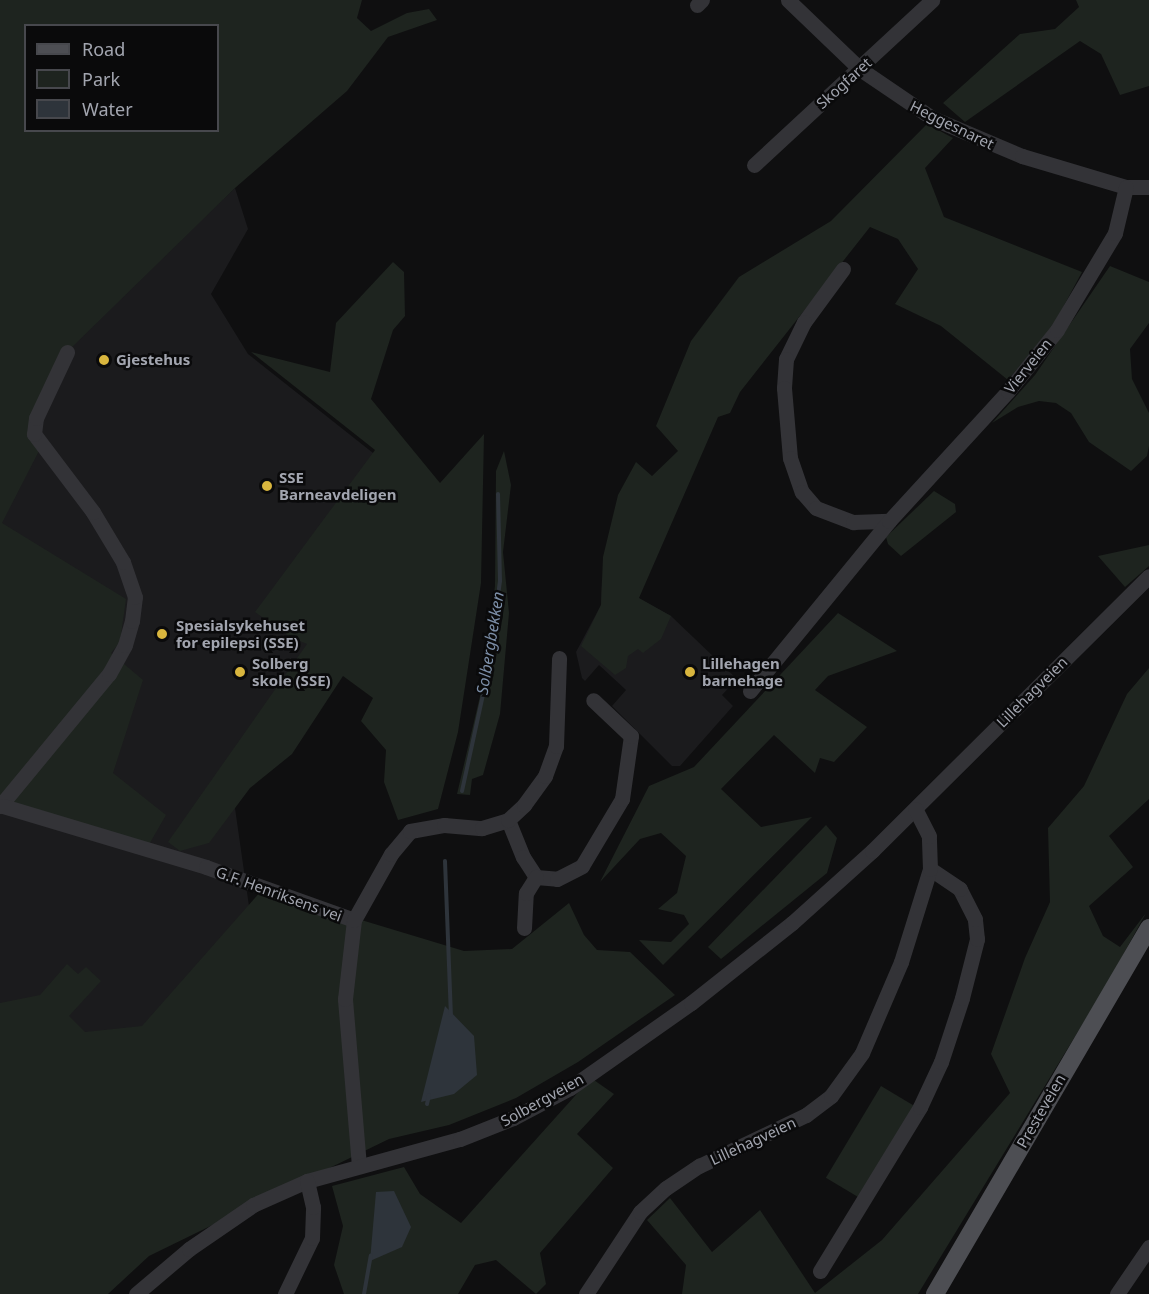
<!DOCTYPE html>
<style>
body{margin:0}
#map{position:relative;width:1149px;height:1294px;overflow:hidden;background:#0f0f10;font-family:"Noto Sans",sans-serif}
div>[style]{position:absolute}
.built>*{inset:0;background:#1b1b1d}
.green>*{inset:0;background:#1e241f;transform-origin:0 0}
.water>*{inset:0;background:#2e343b}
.stream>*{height:4px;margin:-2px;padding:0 2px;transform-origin:2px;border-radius:2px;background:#2e343b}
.minor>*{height:15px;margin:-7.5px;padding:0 7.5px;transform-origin:7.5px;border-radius:7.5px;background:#333337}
.major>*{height:18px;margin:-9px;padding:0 9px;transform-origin:9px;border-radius:9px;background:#4d4e53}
.dots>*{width:16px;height:16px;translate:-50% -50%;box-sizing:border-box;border:3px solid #0a0a0b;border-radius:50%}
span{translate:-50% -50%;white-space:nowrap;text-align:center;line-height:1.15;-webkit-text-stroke:5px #0a0a0b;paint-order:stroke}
.street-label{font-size:15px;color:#a2a5af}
.poi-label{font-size:15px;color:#a2a5af;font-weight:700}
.left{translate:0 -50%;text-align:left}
.water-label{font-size:16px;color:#7c8ea7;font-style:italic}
.legend{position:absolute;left:24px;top:24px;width:195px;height:108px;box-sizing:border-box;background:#0a0a0b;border:2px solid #47484d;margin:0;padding:8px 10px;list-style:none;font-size:18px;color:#a2a5af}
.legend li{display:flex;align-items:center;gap:12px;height:30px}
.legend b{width:30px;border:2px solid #47484d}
</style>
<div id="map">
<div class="built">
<i style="clip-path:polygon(235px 188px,248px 229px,211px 294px,248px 354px,416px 487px,231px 780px,256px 955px,0 1160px,0 418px,7px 402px)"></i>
<i style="clip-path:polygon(602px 578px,671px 616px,737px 679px,722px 695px,733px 706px,680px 766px,672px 766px,612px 706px,626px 690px,599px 665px,585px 681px,582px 678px,576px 652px,601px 605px)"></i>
</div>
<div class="green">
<i style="clip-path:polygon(evenodd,0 0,362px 0,357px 18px,371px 31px,407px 13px,429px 9px,437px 20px,388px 37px,347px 91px,235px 188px,67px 352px,34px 434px,41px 447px,2px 523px,126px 599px,120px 642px,111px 653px,143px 680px,113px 773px,166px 815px,147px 848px,0 804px,0 0,26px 26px,218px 26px,218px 130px,26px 130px,26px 26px)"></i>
<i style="clip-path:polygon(1076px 0,1149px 0,1149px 86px,1120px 95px,1101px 54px,1080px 41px,965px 122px,943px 103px,1020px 34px,1055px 29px,1079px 7px)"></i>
<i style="clip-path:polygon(927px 124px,953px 138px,925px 168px,944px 217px,1082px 272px,1054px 324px,1008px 380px,941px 326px,895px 304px,918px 269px,898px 239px,870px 227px,740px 392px,730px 413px,718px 417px,639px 598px,671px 616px,661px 639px,643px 653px,638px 649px,628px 656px,626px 668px,615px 675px,581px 646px,601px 605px,603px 557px,618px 495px,636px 462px,652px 476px,678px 451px,656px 426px,691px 341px,739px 277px,831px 221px)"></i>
<i style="clip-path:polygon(393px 262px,404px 272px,405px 316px,393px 330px,371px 399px,440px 483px,484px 434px,481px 583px,458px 732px,438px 809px,398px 820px,384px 782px,386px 750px,361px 721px,373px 698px,343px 676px,292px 754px,250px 788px,209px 843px,180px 851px,168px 842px,307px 644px,290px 637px,255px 612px,375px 450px,251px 352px,330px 372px,336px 323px)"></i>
<i style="clip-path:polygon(1110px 266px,1149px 282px,1149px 323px,1130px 349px,1132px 379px,1149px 413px,1149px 446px,1147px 456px,1131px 471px,1089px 442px,1071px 413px,1056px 403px,1039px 401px,1018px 407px,992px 423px,1035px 375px)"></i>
<i style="clip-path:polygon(504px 451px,511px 485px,503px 552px,509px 613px,500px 714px,483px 775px,472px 779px,470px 795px,457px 794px,481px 692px,495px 586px,496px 471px)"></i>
<i style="clip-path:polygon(934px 491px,955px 504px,956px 512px,901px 556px,888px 544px,886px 537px)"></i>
<i style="clip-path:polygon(1149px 545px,1149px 566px,1125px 587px,1098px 556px)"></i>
<i style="clip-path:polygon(838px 613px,897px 651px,828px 676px,815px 690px,867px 727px,834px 762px,820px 758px,815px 773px,774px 735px,721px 789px,761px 827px,812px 817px,663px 965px,639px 940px,671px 942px,689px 924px,684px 915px,658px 909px,677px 893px,686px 856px,661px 833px,640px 839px,600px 882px,649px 786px,694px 767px)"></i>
<i style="clip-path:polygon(1149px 668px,1149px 799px,1109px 836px,1133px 867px,1089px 906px,1103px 936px,1120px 947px,1146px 913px,1107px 984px,918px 1294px,682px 1294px,686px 1265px,647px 1220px,670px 1198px,712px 1252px,760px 1210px,815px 1293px,882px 1240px,1010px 1093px,991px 1054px,1025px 958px,1050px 902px,1048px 828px,1084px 786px,1127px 694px)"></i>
<i style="clip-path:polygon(826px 825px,837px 838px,827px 873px,721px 959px,708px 947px)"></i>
<i style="clip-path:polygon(262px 890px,464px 951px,512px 949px,569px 903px,584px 935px,597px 950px,630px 952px,675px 995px,578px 1062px,516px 1098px,449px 1125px,389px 1139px,149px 1256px,108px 1294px,0 1294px,0 1003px,40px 995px,67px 964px,78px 974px,86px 967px,101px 981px,69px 1016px,85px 1032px,142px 1026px)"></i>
<i style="clip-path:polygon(591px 1078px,614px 1094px,577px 1134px,613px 1168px,540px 1253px,546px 1284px,536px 1294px,496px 1260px,475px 1265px,458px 1294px,344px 1294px,334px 1265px,343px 1226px,332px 1186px,404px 1167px,420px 1194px,461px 1223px)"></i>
<i style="left:881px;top:1086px;width:39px;height:107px;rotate:31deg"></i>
</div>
<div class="water">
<i style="clip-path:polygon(445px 1006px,474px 1036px,477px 1075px,454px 1094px,421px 1102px)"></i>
<i style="clip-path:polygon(394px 1191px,411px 1227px,402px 1247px,370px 1261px,376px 1192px)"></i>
</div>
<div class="stream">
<i style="left:462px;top:791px;width:122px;rotate:-77.7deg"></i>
<i style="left:488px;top:672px;width:92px;rotate:-82.5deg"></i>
<i style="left:500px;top:581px;width:87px;rotate:-91.3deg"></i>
<i style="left:445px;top:861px;width:154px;rotate:87.8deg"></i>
<i style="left:427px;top:1104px;width:9px;rotate:-77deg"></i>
<i style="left:364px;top:1294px;width:39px;rotate:-80deg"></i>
</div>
<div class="minor">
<i style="left:788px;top:0;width:100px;rotate:43.8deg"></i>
<i style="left:860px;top:69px;width:87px;rotate:34.2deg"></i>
<i style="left:932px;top:118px;width:98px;rotate:22.9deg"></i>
<i style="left:1022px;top:156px;width:109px;rotate:16.6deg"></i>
<i style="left:1126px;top:187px;width:23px"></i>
<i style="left:697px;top:5px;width:7px;rotate:-45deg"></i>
<i style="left:754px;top:165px;width:243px;rotate:-42.8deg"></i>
<i style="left:843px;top:269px;width:66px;rotate:126.3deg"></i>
<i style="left:804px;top:322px;width:41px;rotate:115.9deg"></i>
<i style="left:786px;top:359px;width:29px;rotate:94deg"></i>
<i style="left:784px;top:388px;width:70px;rotate:85.1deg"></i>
<i style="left:790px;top:458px;width:36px;rotate:71deg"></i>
<i style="left:802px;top:492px;width:21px;rotate:49deg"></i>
<i style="left:816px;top:508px;width:40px;rotate:21deg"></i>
<i style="left:853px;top:522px;width:36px;rotate:-2deg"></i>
<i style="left:750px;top:691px;width:220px;rotate:-50.7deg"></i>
<i style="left:889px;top:521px;width:176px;rotate:-47.5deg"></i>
<i style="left:1008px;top:391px;width:78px;rotate:-51.2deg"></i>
<i style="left:1057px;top:330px;width:113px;rotate:-59.1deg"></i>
<i style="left:1115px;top:233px;width:47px;rotate:-76.6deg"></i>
<i style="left:0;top:806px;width:171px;rotate:-50.5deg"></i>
<i style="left:109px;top:674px;width:33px;rotate:-61deg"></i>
<i style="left:125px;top:645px;width:25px;rotate:-74deg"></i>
<i style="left:132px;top:621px;width:24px;rotate:-83deg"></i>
<i style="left:135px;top:597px;width:37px;rotate:-109deg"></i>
<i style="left:123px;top:562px;width:58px;rotate:-121deg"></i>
<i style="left:93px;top:512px;width:98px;rotate:-127.1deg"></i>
<i style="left:34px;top:434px;width:16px;rotate:-83deg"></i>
<i style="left:36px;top:418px;width:73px;rotate:-64.8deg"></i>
<i style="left:3px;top:806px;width:212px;rotate:16.7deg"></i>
<i style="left:206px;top:867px;width:157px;rotate:19.7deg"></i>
<i style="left:508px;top:820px;width:40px;rotate:68deg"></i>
<i style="left:523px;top:857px;width:24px;rotate:57deg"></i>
<i style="left:536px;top:877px;width:21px;rotate:5deg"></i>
<i style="left:557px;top:879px;width:28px;rotate:-27deg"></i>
<i style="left:582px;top:866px;width:78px;rotate:-59.2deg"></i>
<i style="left:622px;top:799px;width:64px;rotate:-81.9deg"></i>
<i style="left:631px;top:736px;width:52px;rotate:-136.5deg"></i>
<i style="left:524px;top:928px;width:35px;rotate:-87deg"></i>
<i style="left:526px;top:893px;width:19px;rotate:-58deg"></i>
<i style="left:359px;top:1166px;width:168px;rotate:-94.8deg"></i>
<i style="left:345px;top:999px;width:80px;rotate:-83.5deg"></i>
<i style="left:354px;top:920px;width:76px;rotate:-60.7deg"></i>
<i style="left:391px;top:854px;width:30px;rotate:-50deg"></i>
<i style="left:410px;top:831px;width:35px;rotate:-10deg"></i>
<i style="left:444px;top:825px;width:38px;rotate:5deg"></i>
<i style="left:482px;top:828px;width:27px;rotate:-17deg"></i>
<i style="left:508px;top:820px;width:22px;rotate:-43deg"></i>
<i style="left:524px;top:805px;width:36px;rotate:-54deg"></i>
<i style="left:545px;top:776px;width:32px;rotate:-70deg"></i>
<i style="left:556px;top:746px;width:88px;rotate:-88deg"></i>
<i style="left:820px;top:1271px;width:192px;rotate:-58.6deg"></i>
<i style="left:920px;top:1107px;width:50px;rotate:-65deg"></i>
<i style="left:941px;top:1062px;width:67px;rotate:-71.8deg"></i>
<i style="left:962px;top:998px;width:61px;rotate:-75.7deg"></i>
<i style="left:977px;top:939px;width:20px;rotate:-96deg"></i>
<i style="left:975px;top:919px;width:34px;rotate:-117deg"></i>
<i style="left:960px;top:889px;width:36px;rotate:-146deg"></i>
<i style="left:136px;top:1294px;width:70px;rotate:-40.3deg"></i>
<i style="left:189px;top:1249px;width:78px;rotate:-34.5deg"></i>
<i style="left:253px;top:1205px;width:59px;rotate:-24deg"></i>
<i style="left:307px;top:1181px;width:159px;rotate:-15.4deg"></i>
<i style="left:460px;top:1139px;width:57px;rotate:-21.6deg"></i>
<i style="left:513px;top:1118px;width:64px;rotate:-27.8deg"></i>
<i style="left:570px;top:1088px;width:148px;rotate:-35.1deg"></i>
<i style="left:691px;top:1003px;width:129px;rotate:-38.4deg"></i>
<i style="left:792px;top:923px;width:108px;rotate:-42deg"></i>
<i style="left:872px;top:851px;width:390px;rotate:-44.8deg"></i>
<i style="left:285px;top:1294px;width:62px;rotate:-64.3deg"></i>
<i style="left:312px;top:1238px;width:31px;rotate:-88deg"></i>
<i style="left:313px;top:1207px;width:27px;rotate:-103deg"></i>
<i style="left:586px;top:1294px;width:98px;rotate:-56.6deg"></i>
<i style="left:640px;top:1212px;width:35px;rotate:-43deg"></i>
<i style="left:666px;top:1188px;width:40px;rotate:-34deg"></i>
<i style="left:699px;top:1166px;width:119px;rotate:-25.5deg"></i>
<i style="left:806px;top:1115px;width:31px;rotate:-37deg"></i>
<i style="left:831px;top:1096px;width:53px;rotate:-54.2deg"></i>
<i style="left:862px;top:1053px;width:99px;rotate:-66.8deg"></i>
<i style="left:901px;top:962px;width:97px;rotate:-72.7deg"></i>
<i style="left:930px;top:869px;width:33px;rotate:-92deg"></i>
<i style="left:929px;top:836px;width:30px;rotate:-117deg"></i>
<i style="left:1117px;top:1294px;width:57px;rotate:-55.8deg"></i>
</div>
<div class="major">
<i style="left:935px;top:1294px;width:424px;rotate:-59.7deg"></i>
</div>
<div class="dots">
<i style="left:104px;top:360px;background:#d9b63e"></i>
<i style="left:267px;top:486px;background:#d9b63e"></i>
<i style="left:162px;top:634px;background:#d9b63e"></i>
<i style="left:240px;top:672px;background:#d9b63e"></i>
<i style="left:690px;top:672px;background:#d9b63e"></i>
</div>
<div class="street-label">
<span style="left:844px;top:83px;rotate:-42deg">Skogfaret</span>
<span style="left:952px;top:125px;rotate:26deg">Heggesnaret</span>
<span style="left:1028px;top:366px;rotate:-51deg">Vierveien</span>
<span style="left:1032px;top:692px;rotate:-45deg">Lillehagveien</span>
<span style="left:279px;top:894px;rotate:20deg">G.F. Henriksens vei</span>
<span style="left:542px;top:1100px;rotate:-29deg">Solbergveien</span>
<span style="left:1041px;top:1111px;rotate:-60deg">Presteveien</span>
<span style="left:753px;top:1141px;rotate:-25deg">Lillehagveien</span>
</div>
<div class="poi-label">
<span class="left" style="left:116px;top:360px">Gjestehus</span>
<span class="left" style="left:279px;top:486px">SSE<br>Barneavdeligen</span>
<span class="left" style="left:176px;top:634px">Spesialsykehuset<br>for epilepsi (SSE)</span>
<span class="left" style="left:252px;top:672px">Solberg<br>skole (SSE)</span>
<span class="left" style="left:702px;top:672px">Lillehagen<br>barnehage</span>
</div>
<div class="water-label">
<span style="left:490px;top:643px;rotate:-81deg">Solbergbekken</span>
</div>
<ul class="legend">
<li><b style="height:8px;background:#4d4e53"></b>Road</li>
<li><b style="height:16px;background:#1e241f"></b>Park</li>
<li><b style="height:16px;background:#2e343b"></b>Water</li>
</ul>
</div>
